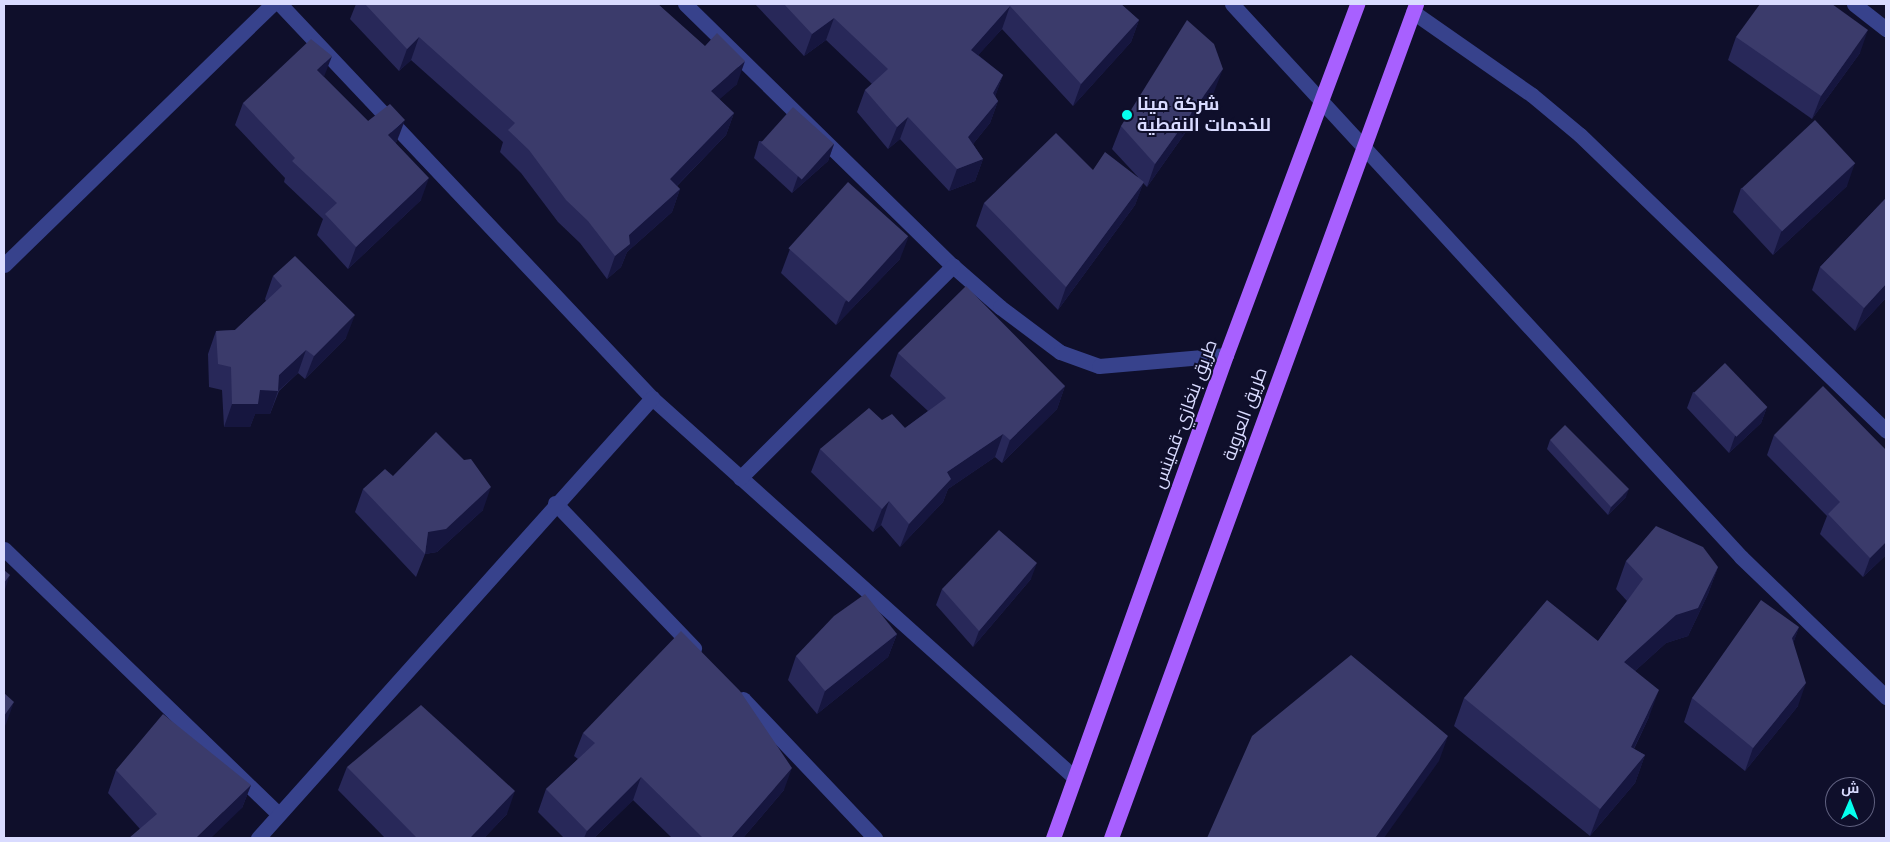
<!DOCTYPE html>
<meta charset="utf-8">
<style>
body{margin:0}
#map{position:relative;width:1890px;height:842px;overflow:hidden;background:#0f0f2b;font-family:Montserrat,Cairo,sans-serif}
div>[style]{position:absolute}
.minor>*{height:15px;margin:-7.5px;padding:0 7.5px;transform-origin:7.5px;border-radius:7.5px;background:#37428c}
.major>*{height:15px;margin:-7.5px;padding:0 7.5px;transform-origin:7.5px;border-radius:7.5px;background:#a860ff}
.wall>*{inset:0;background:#282859}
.shaded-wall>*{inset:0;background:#16163f}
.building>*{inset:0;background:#3b3b6b;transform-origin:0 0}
.dots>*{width:14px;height:14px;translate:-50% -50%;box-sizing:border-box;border:2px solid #0f0f2b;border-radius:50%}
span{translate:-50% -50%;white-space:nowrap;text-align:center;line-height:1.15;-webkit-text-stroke:4px #0f0f2b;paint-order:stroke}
.poi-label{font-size:18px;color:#d9dbff;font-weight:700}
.left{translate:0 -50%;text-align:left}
.street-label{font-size:18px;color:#d9dbff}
.frame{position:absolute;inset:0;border:5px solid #d9dbff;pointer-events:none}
.north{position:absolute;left:1825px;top:777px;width:50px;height:50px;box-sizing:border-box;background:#0f0f2b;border:1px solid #606180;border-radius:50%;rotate:1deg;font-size:14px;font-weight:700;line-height:20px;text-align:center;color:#d9dbff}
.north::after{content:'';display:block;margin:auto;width:18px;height:22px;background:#05ffee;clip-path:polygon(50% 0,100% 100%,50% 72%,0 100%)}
</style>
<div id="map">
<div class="minor">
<i style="left:280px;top:4px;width:542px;rotate:46.65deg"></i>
<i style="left:652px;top:398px;width:567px;rotate:41.93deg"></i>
<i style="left:685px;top:4px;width:375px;rotate:44.4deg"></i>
<i style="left:953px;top:266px;width:62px;rotate:41.1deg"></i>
<i style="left:1000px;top:307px;width:75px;rotate:36.9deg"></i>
<i style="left:1060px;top:352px;width:41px;rotate:19.7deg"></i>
<i style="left:1099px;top:366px;width:127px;rotate:-5deg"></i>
<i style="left:1232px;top:4px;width:752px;rotate:47.37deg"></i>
<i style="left:1741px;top:557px;width:202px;rotate:44deg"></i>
<i style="left:1854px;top:4px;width:41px;rotate:38deg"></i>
<i style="left:1413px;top:12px;width:145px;rotate:34.9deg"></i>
<i style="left:1532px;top:95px;width:62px;rotate:39.8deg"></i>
<i style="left:1580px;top:135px;width:426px;rotate:44deg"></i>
<i style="left:4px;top:265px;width:374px;rotate:-44.2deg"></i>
<i style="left:740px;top:478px;width:301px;rotate:-44.9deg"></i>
<i style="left:555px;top:503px;width:201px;rotate:46.2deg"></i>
<i style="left:4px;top:549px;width:381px;rotate:44deg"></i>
<i style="left:743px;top:699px;width:192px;rotate:46.5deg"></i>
<i style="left:258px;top:838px;width:591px;rotate:-48.16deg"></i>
</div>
<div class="major">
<i style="left:1053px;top:838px;width:513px;rotate:-70.29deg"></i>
<i style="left:1226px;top:355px;width:375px;rotate:-69.5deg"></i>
<i style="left:1111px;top:838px;width:888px;rotate:-69.91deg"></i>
</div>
<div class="wall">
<i style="clip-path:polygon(356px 4px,658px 4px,737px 84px,719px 99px,734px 113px,726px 135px,677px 186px,680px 189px,672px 212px,627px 252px,621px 267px,607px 279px,580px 243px,558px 222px,521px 173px,500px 152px,503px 142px,411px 60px,399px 71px,350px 19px)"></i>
<i style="clip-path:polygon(755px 4px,1121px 4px,1139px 20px,1131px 42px,1073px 106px,1002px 29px,978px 55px,1003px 75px,995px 96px,998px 101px,990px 123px,973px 144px,983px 159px,975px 181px,949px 191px,900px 139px,888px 149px,857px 112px,865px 90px,872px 84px,826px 40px,804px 56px)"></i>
<i style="clip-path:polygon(1736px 37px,1860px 53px,1812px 119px,1728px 60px)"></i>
<i style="clip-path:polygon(324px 77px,368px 121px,397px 141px,395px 143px,421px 200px,348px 269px,317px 235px,323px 219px,284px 182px,285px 178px,235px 125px,243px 103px)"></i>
<i style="clip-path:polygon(1214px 92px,1147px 187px,1143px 183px,1135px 205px,1058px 310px,976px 226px,984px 203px,1093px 170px,1138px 177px,1112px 149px,1121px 126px)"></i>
<i style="clip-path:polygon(759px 141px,834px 144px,828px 161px,792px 193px,754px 158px)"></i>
<i style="clip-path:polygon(1847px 186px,1773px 255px,1733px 212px,1741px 188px)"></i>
<i style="clip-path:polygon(1886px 198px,1886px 298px,1855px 331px,1812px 290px,1820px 267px)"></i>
<i style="clip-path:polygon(790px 249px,900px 259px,836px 325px,781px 273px)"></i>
<i style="clip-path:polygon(273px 276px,346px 338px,305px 379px,298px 373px,279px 391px,270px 414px,255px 414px,250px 427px,224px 427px,222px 390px,209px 387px,208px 354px,216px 331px,235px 330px,266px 301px,265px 299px)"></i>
<i style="clip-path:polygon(898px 353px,1065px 386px,1057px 409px,1002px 463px,995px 457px,948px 489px,943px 502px,900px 547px,881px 525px,873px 532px,811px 472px,820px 449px,882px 420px,905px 428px,928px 411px,890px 376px)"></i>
<i style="clip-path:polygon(1693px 392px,1767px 407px,1761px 423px,1729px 453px,1687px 408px)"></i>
<i style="clip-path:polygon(1774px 435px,1886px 450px,1886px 555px,1863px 577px,1820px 534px,1827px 516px,1767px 455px)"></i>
<i style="clip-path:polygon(1550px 440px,1626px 497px,1608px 515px,1547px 449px)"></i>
<i style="clip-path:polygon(393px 476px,483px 510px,437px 552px,425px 554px,416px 577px,355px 512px,363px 489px)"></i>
<i style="clip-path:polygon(1626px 561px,1718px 567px,1708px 594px,1688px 636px,1666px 643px,1635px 671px,1649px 717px,1634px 749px,1645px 755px,1635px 783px,1590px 836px,1454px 726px,1464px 698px,1598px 641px,1627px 601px,1616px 589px)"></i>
<i style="clip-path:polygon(1031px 579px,973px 647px,936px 605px,942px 589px)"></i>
<i style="clip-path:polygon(1799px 627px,1793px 643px,1798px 706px,1745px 771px,1684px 722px,1692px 698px)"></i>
<i style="clip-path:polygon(897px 634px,888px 657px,817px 714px,788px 680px,796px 656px)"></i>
<i style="clip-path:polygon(583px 733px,784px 790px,743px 838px,672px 838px,633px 800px,594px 838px,564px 838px,538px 812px,546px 789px,578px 759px,574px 756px)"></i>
<i style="clip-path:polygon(347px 767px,507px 814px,484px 838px,385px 838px,338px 790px)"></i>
<i style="clip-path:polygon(116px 770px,251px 785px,242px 808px,140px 829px,108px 793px)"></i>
</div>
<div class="shaded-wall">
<i style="clip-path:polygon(1010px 6px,1002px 29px,963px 72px,971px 50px)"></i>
<i style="clip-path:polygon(834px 18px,826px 40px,804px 56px,812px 34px)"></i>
<i style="clip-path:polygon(1139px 20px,1131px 42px,1073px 106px,1081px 84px)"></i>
<i style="clip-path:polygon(1868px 30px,1860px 53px,1812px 119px,1821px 96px)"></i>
<i style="clip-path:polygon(419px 37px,411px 60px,399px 71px,407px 49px)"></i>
<i style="clip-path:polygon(332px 56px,324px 77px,317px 70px)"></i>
<i style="clip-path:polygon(745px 61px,737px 84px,703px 114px,711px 91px)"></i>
<i style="clip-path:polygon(1223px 69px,1214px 92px,1147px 187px,1155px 164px)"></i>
<i style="clip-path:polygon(1003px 75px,995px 97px,993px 93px)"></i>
<i style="clip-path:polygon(998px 101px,990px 123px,960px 160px,968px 137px)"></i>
<i style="clip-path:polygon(734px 113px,726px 135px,662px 201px,670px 179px)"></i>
<i style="clip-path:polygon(908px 117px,900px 139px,888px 149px,897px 127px)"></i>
<i style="clip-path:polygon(405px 120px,397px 141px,381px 157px,388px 135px)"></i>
<i style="clip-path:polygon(834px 144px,828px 161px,792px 193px,798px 176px)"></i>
<i style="clip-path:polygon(983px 159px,975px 181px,949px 191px,957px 169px)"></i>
<i style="clip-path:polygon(1855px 163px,1847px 186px,1773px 255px,1781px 232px)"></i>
<i style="clip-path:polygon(429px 178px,421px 200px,348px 269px,356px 247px)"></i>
<i style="clip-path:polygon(1144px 182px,1135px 205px,1058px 310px,1066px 287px)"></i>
<i style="clip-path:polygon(680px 189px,672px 212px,627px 252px,621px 267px,607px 279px,615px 256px,629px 235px)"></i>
<i style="clip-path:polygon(909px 236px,900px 259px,836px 325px,845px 302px)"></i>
<i style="clip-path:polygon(1886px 284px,1886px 298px,1855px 331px,1864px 308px)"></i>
<i style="clip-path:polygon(355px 315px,346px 338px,305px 379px,314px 356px)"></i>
<i style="clip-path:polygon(306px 350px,298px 373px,278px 391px,270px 414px,255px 414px,250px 427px,224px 427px,232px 404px,260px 390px,279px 375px)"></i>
<i style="clip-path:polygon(1065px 386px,1057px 409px,1002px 463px,1010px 440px)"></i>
<i style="clip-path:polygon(1767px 407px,1761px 423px,1729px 453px,1735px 436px)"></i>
<i style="clip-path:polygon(1003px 434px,995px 457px,948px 489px,943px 502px,900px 547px,909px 524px,947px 472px)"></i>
<i style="clip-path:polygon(491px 487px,483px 510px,437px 552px,425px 554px,428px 532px)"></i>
<i style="clip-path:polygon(1629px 489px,1626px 497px,1608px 515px,1611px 507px)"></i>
<i style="clip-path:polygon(889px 501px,881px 525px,873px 532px,882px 509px)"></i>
<i style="clip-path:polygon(1886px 542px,1886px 555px,1863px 577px,1870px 558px)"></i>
<i style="clip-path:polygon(1037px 563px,1031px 579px,973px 647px,979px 631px)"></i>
<i style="clip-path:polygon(1718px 567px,1708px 594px,1688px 636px,1666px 643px,1614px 690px,1624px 662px)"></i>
<i style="clip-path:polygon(10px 575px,4px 592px,4px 583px)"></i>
<i style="clip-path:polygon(1799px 627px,1791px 650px,1792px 638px)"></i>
<i style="clip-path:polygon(897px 634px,888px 657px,817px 714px,825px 691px)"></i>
<i style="clip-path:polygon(1806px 683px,1798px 706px,1745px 771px,1753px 748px)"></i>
<i style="clip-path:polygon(1659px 690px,1649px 717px,1621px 775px,1631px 747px)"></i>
<i style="clip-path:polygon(14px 702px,6px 724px,4px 728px,4px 716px)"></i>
<i style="clip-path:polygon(1448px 736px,1439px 761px,1384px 838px,1375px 838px)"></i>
<i style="clip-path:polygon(1645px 755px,1635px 783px,1590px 836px,1600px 809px)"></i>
<i style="clip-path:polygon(792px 768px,784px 790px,743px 838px,731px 838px)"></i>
<i style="clip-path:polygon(641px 777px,633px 800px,594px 838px,584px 838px,587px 831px)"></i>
<i style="clip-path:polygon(251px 785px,242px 808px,211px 838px,196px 838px)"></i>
<i style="clip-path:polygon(515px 791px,507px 814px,484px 838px,470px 838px)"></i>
</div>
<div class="building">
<i style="clip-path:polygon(365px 4px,658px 4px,705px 46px,717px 33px,745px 61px,711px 91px,734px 113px,670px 179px,680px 189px,629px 235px,630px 244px,615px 256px,588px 221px,566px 200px,529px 150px,508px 130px,515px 123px,419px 37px,407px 49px)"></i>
<i style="clip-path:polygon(784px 4px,1121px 4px,1139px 20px,1081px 84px,1010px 6px,971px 50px,1003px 75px,993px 93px,998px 101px,968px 137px,983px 159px,957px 169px,908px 117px,897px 127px,865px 90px,888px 69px,834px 18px,812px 34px)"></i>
<i style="clip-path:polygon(1760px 4px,1832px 4px,1868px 30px,1821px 96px,1736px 37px)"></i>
<i style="clip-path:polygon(1187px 20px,1214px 44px,1223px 69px,1155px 164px,1121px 126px)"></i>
<i style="clip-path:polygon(311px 39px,332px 56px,317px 70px,368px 121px,390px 104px,405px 120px,388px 135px,429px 178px,356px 247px,325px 214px,337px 203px,292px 161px,295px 158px,243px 103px)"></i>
<i style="left:793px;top:107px;width:55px;height:48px;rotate:42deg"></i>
<i style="left:1815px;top:120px;width:59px;height:100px;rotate:47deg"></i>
<i style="clip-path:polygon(1056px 133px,1093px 170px,1105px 152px,1144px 182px,1066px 287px,984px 203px)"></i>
<i style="left:848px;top:182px;width:81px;height:89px;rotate:42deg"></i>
<i style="clip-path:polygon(1886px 198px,1886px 284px,1864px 308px,1820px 267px)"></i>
<i style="clip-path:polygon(295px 256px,355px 315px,314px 356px,306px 350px,279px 375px,278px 391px,260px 390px,258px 404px,232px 404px,231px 367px,218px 364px,216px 331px,235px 330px,282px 286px,273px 276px)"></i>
<i style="clip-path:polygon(966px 286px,1065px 386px,1010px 440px,1003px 434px,947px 472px,951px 479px,909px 524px,889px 501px,882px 509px,820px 449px,869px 408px,882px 420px,892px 414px,905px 428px,946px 398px,898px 353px)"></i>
<i style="left:1725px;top:363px;width:61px;height:43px;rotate:46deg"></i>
<i style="clip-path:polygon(1823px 386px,1886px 450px,1886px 542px,1870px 558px,1828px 514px,1840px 502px,1774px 435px)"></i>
<i style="clip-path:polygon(1565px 425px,1629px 489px,1611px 507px,1550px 440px)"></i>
<i style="clip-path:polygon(436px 432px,464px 460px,471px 459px,491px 487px,446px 529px,428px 532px,425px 554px,363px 489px,385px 469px,393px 476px)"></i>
<i style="clip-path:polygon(1656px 526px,1703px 547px,1718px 567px,1698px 608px,1676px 615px,1624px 662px,1659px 690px,1631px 747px,1645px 755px,1600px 809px,1464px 698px,1547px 600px,1598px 641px,1643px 579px,1626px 561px)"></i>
<i style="clip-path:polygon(999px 530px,1037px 563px,979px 631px,942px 589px)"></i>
<i style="clip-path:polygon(4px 570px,10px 575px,4px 583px)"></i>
<i style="clip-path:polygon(865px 594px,897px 634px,825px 691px,796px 656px,834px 616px)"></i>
<i style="clip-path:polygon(1761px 600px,1799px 627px,1792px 638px,1806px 683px,1753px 748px,1692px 698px)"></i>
<i style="clip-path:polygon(681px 631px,740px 691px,792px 768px,731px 838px,703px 838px,641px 777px,587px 831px,546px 789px,595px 743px,583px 733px)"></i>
<i style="clip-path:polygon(1351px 655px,1448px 736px,1376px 837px,1376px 838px,1207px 838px,1252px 736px)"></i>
<i style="clip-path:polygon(4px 693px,14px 702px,4px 716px)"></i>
<i style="clip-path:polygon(421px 705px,515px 791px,470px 838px,417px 838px,347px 767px)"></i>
<i style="clip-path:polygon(163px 714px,251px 785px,196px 838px,129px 838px,157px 814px,116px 770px)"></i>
</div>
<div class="dots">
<i style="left:1127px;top:115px;background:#05ffee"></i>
</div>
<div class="poi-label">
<span class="left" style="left:1137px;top:115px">شركة مينا<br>للخدمات النفطية</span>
</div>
<div class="street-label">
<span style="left:1185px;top:414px;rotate:-70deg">طريق بنغازي-قمينس</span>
<span style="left:1245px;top:414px;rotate:-70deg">طريق العروبة</span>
</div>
<div class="frame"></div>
<div class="north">ش</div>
</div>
